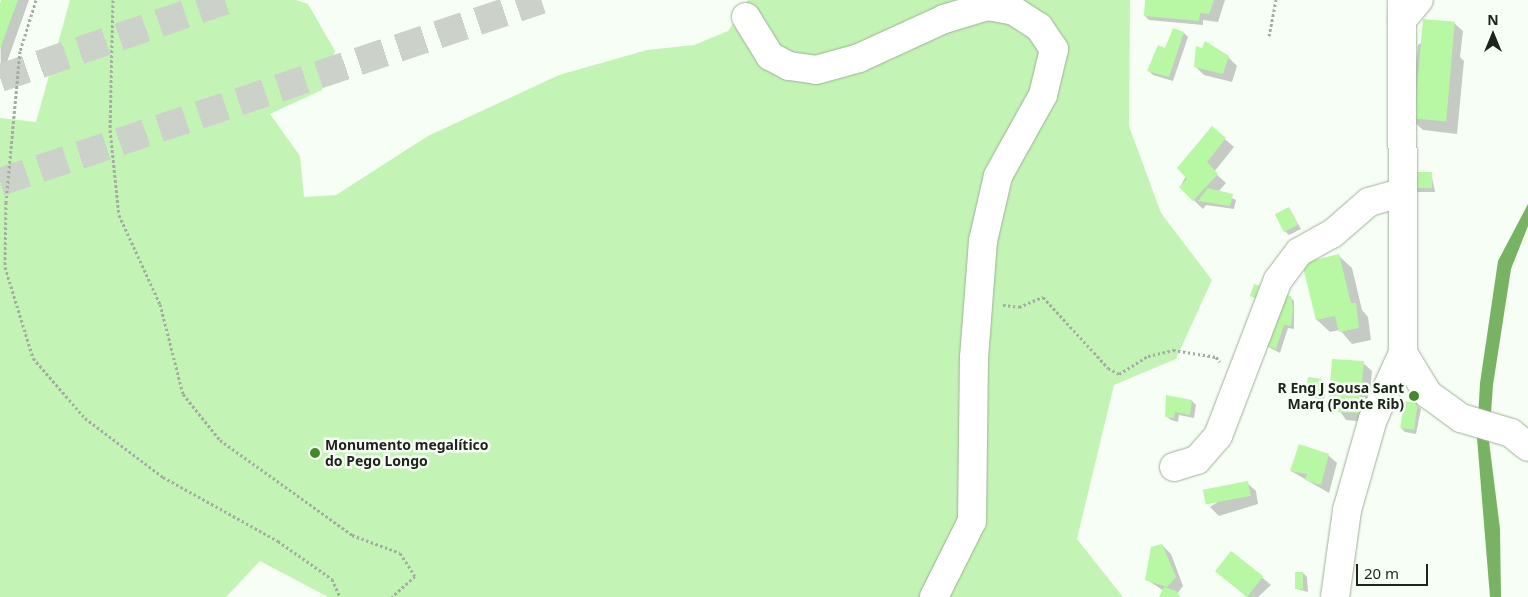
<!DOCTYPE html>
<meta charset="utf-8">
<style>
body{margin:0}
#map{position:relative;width:1528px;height:597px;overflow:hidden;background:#f7fef5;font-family:"Noto Sans",sans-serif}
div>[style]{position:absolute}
.green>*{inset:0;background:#c4f4b5}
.water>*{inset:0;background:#77b362}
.shadow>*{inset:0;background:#0003}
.building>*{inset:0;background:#b8f7a3;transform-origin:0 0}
.motorway-tunnel>*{height:28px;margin-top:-14px;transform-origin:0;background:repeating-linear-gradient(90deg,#ccd2ca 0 28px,transparent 0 42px)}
.path>*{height:3px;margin-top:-1.5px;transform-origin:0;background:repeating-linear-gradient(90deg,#a5aca3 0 2.5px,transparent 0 5px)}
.roads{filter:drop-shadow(0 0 1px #9fb09a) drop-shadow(0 0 1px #9fb09a)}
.minor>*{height:28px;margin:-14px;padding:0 14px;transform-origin:14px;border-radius:14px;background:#fff}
.tertiary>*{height:28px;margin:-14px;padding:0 14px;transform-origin:14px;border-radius:14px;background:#fff}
.dots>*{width:14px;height:14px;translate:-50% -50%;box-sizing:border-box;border:2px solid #f7fef5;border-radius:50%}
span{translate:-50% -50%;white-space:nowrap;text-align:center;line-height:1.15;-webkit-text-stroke:5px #f7fef5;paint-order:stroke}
.poi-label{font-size:14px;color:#1e241c;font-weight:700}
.right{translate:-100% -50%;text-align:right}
.left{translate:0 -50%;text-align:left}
.north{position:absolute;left:1468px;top:10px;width:50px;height:50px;-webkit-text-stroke:4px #f7fef5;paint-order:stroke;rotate:0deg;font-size:14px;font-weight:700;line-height:20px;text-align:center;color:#1e241c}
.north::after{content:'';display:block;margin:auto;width:18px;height:22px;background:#1e241c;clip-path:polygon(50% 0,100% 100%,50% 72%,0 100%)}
.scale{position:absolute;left:1356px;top:564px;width:72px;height:22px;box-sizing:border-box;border:2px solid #1e241c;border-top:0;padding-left:6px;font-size:15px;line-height:18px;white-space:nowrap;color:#1e241c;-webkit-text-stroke:4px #f7fef5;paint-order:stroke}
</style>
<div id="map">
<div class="green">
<i style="clip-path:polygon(70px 0,296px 0,308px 4px,335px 51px,322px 90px,270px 114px,300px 156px,304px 197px,336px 195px,428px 136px,559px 75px,647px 50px,694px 45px,728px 31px,748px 0,1130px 0,1129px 126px,1161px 213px,1212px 280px,1176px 359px,1114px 385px,1077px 539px,1123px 597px,328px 597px,260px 561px,226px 597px,0 597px,0 118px,36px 122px)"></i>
</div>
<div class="water">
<i style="clip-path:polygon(1528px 204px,1528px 226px,1511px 269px,1493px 385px,1489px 441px,1500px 529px,1501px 597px,1490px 597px,1477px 438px,1480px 383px,1498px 261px)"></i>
</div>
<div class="shadow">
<i style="clip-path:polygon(3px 0,29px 0,1px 79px,0 9px)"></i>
<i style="clip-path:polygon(1146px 0,1225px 0,1218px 22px,1203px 20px,1203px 25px,1149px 20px,1145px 16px)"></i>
<i style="clip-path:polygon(1454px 23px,1463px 31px,1460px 57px,1464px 61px,1457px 134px,1423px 130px,1410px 118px,1418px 45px)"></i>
<i style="clip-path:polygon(1184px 33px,1188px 37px,1173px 81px,1153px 75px,1149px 71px)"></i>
<i style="clip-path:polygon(1228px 57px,1237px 66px,1232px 82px,1204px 75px,1195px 66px)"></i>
<i style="clip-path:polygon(1212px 128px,1234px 147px,1214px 172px,1226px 183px,1218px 192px,1236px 200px,1234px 209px,1206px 205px,1203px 209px,1180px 187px)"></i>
<i style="clip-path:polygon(1431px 173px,1435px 192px,1417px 192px,1413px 188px)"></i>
<i style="clip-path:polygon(1289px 208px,1301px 229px,1289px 235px,1285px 231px)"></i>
<i style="clip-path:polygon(1339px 256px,1352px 268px,1362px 310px,1368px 317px,1371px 340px,1352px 344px,1340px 330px,1330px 332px,1317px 320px,1304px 264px)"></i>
<i style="clip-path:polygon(1290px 297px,1294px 301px,1294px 329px,1288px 328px,1280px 353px,1265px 345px)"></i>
<i style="clip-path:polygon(1363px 363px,1372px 371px,1367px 422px,1346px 420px,1330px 397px)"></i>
<i style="clip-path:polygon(1309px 379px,1326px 385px,1324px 401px,1307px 395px)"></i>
<i style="clip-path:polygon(1167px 397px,1192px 401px,1196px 405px,1194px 418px,1179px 415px,1178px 422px,1171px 420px,1166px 416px)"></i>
<i style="clip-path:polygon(1417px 405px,1421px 409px,1416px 434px,1405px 432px,1401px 428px)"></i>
<i style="clip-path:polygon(1328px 455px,1337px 463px,1329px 493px,1291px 471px)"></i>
<i style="clip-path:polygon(1247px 483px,1256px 491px,1258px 504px,1219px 516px,1210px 507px)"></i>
<i style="clip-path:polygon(1162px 545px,1171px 554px,1183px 586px,1176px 595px,1180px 597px,1161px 597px,1164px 591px,1146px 579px)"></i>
<i style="clip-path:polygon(1232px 552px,1271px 585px,1258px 597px,1247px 597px,1217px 572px)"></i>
<i style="clip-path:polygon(1303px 573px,1307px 577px,1308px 592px,1297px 589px)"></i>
</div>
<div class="building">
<i style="clip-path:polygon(1px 0,18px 0,0 49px,0 3px)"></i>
<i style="clip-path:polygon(1145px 0,1214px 0,1209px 14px,1200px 13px,1199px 21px,1144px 16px)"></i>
<i style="left:1423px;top:19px;width:32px;height:100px;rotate:5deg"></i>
<i style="clip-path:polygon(1173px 28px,1184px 32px,1169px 77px,1147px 71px,1158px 45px,1165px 48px)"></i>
<i style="clip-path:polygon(1205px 41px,1229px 56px,1223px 74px,1194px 67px,1196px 46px,1202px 48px)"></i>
<i style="clip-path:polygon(1212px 126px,1226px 138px,1207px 162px,1218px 174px,1193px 201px,1179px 187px,1187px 179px,1177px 168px)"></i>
<i style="left:1411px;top:172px;width:21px;height:16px"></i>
<i style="clip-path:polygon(1208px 188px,1233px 194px,1230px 206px,1198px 201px)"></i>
<i style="left:1289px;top:207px;width:20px;height:16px;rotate:63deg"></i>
<i style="clip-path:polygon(1339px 254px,1351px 303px,1356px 303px,1359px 328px,1339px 332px,1335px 316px,1316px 320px,1302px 263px)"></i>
<i style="left:1254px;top:284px;width:6px;height:13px;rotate:18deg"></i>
<i style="clip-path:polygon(1280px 294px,1291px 296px,1293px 309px,1291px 326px,1284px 325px,1276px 349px,1264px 345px)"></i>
<i style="clip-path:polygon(1332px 359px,1364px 361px,1359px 413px,1336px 412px,1337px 398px,1329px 397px)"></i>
<i style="left:1308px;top:377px;width:14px;height:19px;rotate:8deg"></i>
<i style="clip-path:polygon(1166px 395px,1192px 400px,1190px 415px,1175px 412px,1174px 418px,1165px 417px)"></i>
<i style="left:1404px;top:401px;width:14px;height:27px;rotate:8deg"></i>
<i style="clip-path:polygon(1299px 444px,1329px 454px,1321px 485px,1305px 480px,1307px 474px,1290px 471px)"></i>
<i style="left:1248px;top:481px;width:15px;height:46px;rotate:79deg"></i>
<i style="clip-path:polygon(1162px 544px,1176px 577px,1167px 587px,1145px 580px,1151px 547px)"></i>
<i style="left:1231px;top:551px;width:41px;height:26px;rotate:38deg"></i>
<i style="left:1295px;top:572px;width:8px;height:17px"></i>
<i style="clip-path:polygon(1164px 587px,1176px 591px,1180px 597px,1159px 597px)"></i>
</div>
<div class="motorway-tunnel">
<i style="left:0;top:78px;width:239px;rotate:-19deg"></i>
<i style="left:0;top:182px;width:571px;rotate:-18.59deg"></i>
</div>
<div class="path">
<i style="left:36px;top:0;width:53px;rotate:107.4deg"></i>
<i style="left:20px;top:51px;width:152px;rotate:95.3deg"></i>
<i style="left:6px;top:202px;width:65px;rotate:90.9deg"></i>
<i style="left:5px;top:267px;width:95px;rotate:72.9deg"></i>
<i style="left:33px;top:358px;width:79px;rotate:49.1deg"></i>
<i style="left:85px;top:418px;width:98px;rotate:37.1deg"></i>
<i style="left:163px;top:477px;width:132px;rotate:29.1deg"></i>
<i style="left:278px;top:541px;width:66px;rotate:35.1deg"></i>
<i style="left:332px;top:579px;width:20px;rotate:66deg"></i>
<i style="left:113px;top:0;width:130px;rotate:91.3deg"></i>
<i style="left:110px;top:130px;width:85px;rotate:84deg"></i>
<i style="left:119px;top:215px;width:98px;rotate:65.3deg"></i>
<i style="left:160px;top:304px;width:93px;rotate:75.7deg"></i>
<i style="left:183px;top:394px;width:59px;rotate:51.2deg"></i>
<i style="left:220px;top:440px;width:163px;rotate:35.7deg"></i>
<i style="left:352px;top:535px;width:51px;rotate:20.6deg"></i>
<i style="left:400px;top:553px;width:27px;rotate:57deg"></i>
<i style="left:415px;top:576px;width:31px;rotate:138deg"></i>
<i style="left:1269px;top:36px;width:37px;rotate:-79deg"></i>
<i style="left:1003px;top:305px;width:16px;rotate:7deg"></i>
<i style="left:1019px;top:307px;width:26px;rotate:-23deg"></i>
<i style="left:1043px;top:297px;width:96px;rotate:47.5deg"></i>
<i style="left:1108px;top:368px;width:13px;rotate:29deg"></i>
<i style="left:1119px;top:374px;width:34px;rotate:-32deg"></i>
<i style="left:1148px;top:356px;width:26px;rotate:-13deg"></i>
<i style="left:1173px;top:350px;width:44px;rotate:9.2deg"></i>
<i style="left:1216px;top:357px;width:6px;rotate:51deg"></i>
</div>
<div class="roads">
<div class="minor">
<i style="left:746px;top:17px;width:46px;rotate:58.4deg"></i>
<i style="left:770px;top:56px;width:21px;rotate:28deg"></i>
<i style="left:789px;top:66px;width:27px;rotate:8deg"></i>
<i style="left:816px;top:70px;width:45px;rotate:-15.6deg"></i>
<i style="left:859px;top:58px;width:94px;rotate:-24.6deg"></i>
<i style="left:944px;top:19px;width:45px;rotate:-16.8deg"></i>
<i style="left:987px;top:6px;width:27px;rotate:10deg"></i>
<i style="left:1014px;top:11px;width:30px;rotate:33deg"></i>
<i style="left:1039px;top:27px;width:27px;rotate:56deg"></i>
<i style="left:1054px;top:49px;width:47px;rotate:103.4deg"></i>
<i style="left:1043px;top:95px;width:93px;rotate:119.1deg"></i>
<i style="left:998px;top:176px;width:67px;rotate:103deg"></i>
<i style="left:983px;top:241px;width:116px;rotate:94.4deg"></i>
<i style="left:974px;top:357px;width:164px;rotate:90.7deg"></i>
<i style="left:972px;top:521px;width:85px;rotate:116.6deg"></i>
<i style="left:1402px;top:20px;width:26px;rotate:-50deg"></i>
<i style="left:1403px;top:353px;width:48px;rotate:58.6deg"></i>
<i style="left:1428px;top:394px;width:41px;rotate:36deg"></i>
<i style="left:1461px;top:418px;width:52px;rotate:16.7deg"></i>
<i style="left:1511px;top:433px;width:22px;rotate:39deg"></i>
<i style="left:1174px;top:467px;width:24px;rotate:-17deg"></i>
<i style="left:1197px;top:460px;width:32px;rotate:-49deg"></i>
<i style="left:1218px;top:436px;width:167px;rotate:-69deg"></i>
<i style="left:1278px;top:280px;width:35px;rotate:-53deg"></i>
<i style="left:1299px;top:252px;width:38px;rotate:-29deg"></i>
<i style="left:1332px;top:234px;width:49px;rotate:-40.9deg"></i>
<i style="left:1369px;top:202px;width:33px;rotate:-16deg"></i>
<i style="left:1335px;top:597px;width:88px;rotate:-82.1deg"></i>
<i style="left:1347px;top:510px;width:95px;rotate:-74.1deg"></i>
<i style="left:1373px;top:419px;width:72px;rotate:-65.6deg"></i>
</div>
<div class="tertiary">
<i style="left:1402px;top:0;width:353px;rotate:89.8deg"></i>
</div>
</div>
<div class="dots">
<i style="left:1414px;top:396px;background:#45882a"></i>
<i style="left:315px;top:453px;background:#45882a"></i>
</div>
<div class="poi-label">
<span class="right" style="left:1404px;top:396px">R Eng J Sousa Sant<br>Marq (Ponte Rib)</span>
<span class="left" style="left:325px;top:453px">Monumento megalítico<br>do Pego Longo</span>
</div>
<div class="north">N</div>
<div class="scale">20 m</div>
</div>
